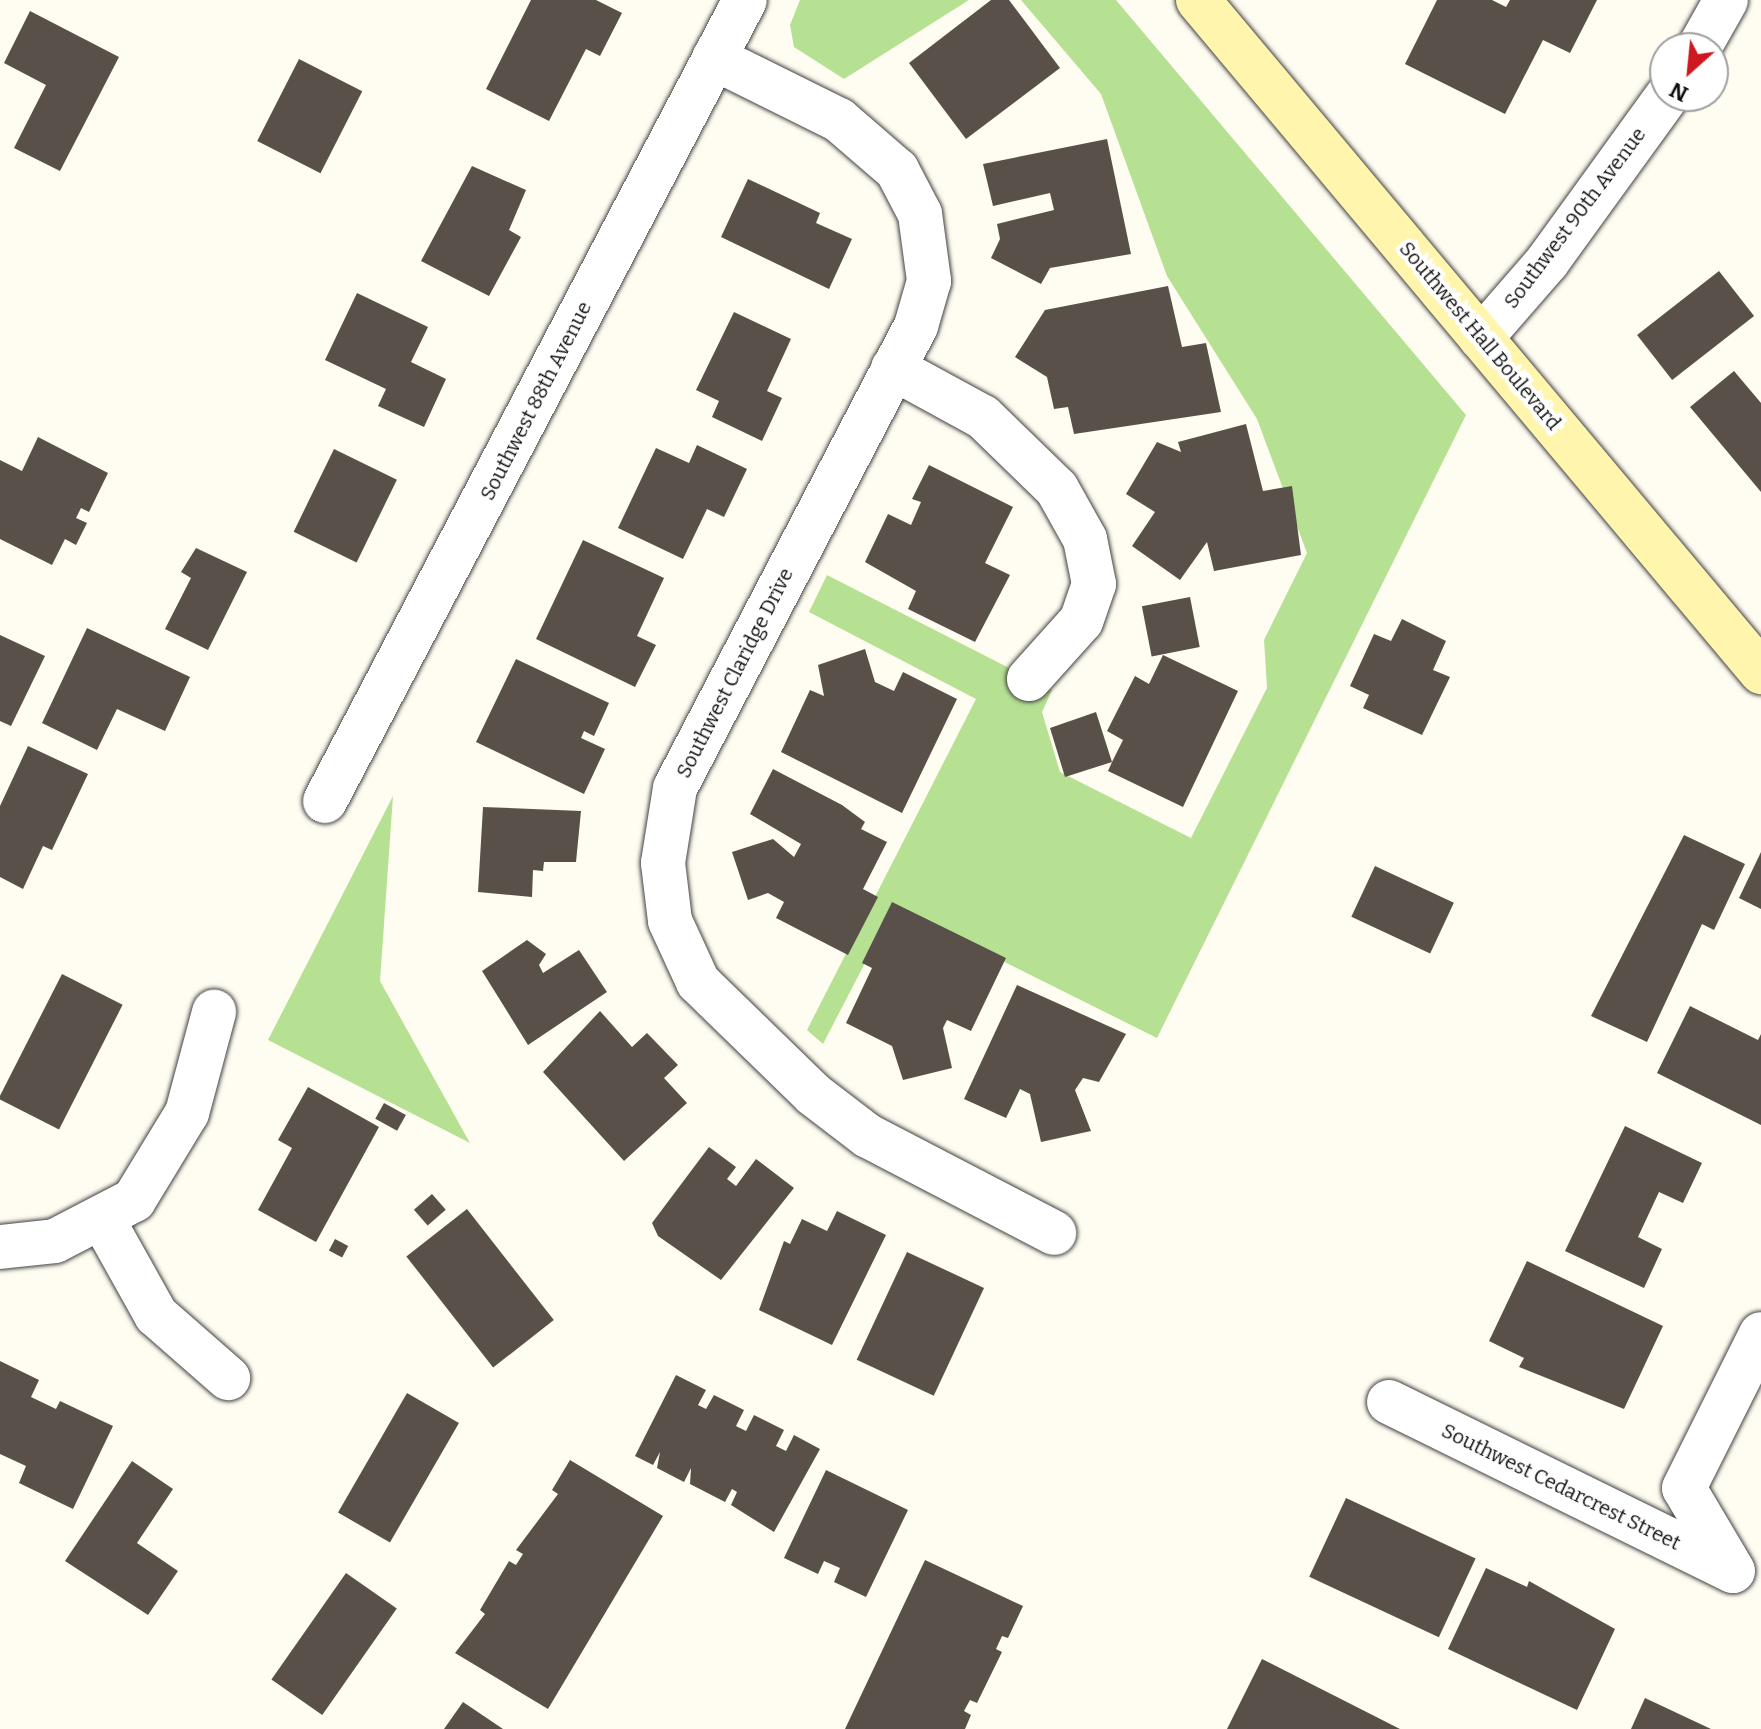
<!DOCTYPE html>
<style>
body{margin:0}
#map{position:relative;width:1761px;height:1729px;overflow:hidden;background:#fffcf1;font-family:Bitter,serif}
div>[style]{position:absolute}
.forest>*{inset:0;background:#b6e193}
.building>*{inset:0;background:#59504a;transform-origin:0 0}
.roads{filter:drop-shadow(0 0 2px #424242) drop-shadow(0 0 2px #424242)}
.minor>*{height:44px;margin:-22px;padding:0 22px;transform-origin:22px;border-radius:22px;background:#fff}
.secondary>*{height:44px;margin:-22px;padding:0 22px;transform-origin:22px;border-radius:22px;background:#fff5ac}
span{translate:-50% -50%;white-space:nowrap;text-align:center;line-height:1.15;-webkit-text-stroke:8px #fff;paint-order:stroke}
.street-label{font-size:20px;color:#0f0f0f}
.north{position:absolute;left:1649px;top:32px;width:80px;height:80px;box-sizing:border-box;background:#fff;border:2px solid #9f9f9f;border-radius:50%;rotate:207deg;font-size:22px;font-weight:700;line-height:32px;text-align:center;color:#0f0f0f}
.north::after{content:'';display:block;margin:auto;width:28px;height:36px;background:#cf1721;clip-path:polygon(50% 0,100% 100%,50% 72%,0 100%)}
</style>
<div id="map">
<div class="forest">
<i style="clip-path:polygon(800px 0,969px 0,844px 79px,794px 47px,790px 25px)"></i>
<i style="clip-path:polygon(1021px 0,1116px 0,1466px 415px,1157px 1038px,894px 907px,823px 1044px,807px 1030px,976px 699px,809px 612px,827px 575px,1052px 690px,1042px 712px,1060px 772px,1191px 838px,1267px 688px,1264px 640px,1307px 553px,1257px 419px,1167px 276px,1101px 94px)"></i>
<i style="clip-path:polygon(393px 796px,380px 981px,470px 1143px,268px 1040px)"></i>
</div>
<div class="building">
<i style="clip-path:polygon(531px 0,596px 0,622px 13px,600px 56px,586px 49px,549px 121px,486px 89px)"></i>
<i style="clip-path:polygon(991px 0,1009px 0,1060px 68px,966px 139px,909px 63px)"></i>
<i style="clip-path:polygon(1437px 0,1492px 0,1506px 7px,1510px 0,1597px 0,1570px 53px,1543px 40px,1505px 114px,1405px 64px)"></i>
<i style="clip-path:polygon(30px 11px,119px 57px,60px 171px,14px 148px,46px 85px,4px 63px)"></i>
<i style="left:299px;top:59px;width:71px;height:92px;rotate:27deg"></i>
<i style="clip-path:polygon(1107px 139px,1131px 254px,1050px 268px,1041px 284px,991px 258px,1000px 239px,997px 224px,1054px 210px,1050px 193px,993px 206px,983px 164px)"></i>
<i style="clip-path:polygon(472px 166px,526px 190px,509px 230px,521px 237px,489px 296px,421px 261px)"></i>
<i style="clip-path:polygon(748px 179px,820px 213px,816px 223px,852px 239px,829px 289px,721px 237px)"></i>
<i style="left:1719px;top:271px;width:57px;height:104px;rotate:52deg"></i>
<i style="clip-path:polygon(1168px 286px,1182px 347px,1206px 343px,1221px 412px,1074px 434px,1068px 407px,1054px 409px,1047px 377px,1015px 357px,1045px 310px)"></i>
<i style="clip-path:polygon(357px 293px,428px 327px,411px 362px,446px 379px,424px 427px,378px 406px,386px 389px,325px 360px)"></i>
<i style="clip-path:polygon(734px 312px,791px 339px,767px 391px,782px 398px,762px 441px,712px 417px,719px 401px,696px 390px)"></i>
<i style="clip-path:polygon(1734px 371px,1761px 403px,1761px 492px,1690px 407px)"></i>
<i style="clip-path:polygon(1246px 424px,1263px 491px,1292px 486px,1301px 555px,1214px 571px,1207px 542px,1180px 580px,1132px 546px,1155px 512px,1126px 494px,1157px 442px,1181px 452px,1178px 442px)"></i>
<i style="clip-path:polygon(38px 437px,108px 473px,89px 512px,81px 508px,76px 518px,87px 523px,76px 545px,65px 539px,52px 565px,0 539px,0 460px,22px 471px)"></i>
<i style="clip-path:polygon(697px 445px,747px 469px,724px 517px,707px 509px,683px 559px,618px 528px,656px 448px,689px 463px)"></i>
<i style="left:334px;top:449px;width:70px;height:92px;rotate:26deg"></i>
<i style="clip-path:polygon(929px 465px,1013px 507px,985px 563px,1010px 575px,975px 642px,908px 609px,916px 591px,865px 562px,888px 514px,911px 525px,921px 502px,912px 499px)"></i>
<i style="clip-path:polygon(583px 540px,664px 578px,637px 636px,656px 645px,635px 687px,536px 639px)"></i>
<i style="clip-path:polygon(196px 548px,247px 572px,208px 650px,165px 629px,191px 578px,181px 572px)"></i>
<i style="left:1190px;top:597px;width:51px;height:49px;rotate:79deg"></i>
<i style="clip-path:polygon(1402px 619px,1446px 641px,1433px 670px,1450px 677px,1422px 735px,1363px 708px,1369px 695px,1350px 686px,1374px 634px,1391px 641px)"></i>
<i style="clip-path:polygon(87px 628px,190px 677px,165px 731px,117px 709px,97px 750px,42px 723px)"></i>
<i style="clip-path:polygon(0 635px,45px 656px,11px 726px,0 721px)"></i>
<i style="clip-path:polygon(865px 649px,875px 682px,894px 691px,903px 672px,957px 699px,902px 813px,781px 752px,810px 690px,824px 696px,818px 665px)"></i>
<i style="clip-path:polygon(1163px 655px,1238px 691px,1183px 807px,1108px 771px,1112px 762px,1065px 777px,1050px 728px,1096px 712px,1112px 762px,1123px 740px,1107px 731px,1135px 676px,1149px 684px)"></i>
<i style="clip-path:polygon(516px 659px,609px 703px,594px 736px,584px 731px,581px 738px,605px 749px,584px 794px,476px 742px)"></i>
<i style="clip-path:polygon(28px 746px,88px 774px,52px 850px,43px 846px,23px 889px,0 877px,0 806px)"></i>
<i style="clip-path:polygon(773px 769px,842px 805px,865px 822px,861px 829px,887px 842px,863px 889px,878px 897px,848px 955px,776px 918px,784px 902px,768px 893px,748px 900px,732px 852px,773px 839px,794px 857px,801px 844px,750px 814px)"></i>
<i style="clip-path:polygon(483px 807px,581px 811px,576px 862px,544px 862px,543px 871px,533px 870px,532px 897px,478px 892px)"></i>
<i style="clip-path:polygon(1684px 835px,1745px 864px,1714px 930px,1702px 924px,1647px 1042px,1591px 1016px)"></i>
<i style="clip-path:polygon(1761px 852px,1761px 909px,1739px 898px)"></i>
<i style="left:1375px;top:866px;width:87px;height:56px;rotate:25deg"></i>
<i style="clip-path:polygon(892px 902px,1006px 958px,971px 1031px,947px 1020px,943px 1028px,952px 1068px,903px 1080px,892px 1046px,846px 1023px,872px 968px,862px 963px)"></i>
<i style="clip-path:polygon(527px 940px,546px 954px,539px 965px,543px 973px,579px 950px,607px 992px,528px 1045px,482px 971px)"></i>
<i style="left:62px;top:974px;width:68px;height:140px;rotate:27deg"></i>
<i style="clip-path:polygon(1017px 985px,1126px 1034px,1099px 1082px,1083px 1078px,1075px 1090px,1091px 1131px,1041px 1142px,1030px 1094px,1020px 1089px,1006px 1118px,964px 1099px)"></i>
<i style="clip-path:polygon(1690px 1006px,1758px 1040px,1761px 1034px,1761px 1125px,1657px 1073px)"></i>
<i style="clip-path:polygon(600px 1011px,632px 1047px,647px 1033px,678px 1065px,664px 1078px,687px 1103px,624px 1161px,543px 1072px)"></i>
<i style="clip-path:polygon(308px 1087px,379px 1127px,316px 1242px,258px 1210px,292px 1148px,278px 1140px)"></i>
<i style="left:384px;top:1103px;width:25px;height:18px;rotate:29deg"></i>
<i style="clip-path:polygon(1625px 1126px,1702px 1163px,1683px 1203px,1659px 1192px,1638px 1237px,1662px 1249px,1644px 1288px,1565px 1251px)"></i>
<i style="clip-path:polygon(709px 1147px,736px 1167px,727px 1179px,736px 1186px,756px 1159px,794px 1188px,721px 1280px,658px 1236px,652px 1223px)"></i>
<i style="left:432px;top:1194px;width:21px;height:24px;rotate:49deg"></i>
<i style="left:467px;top:1209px;width:141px;height:77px;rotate:52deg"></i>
<i style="clip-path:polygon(837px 1211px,886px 1235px,832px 1345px,759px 1310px,784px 1241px,790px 1244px,802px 1219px,827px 1231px)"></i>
<i style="left:335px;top:1239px;width:15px;height:13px;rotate:28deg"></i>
<i style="left:907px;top:1252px;width:85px;height:119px;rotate:25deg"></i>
<i style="clip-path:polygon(1527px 1261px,1663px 1326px,1624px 1409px,1519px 1367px,1524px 1358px,1489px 1341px)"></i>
<i style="clip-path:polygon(0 1361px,39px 1380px,31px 1397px,56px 1409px,60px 1401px,113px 1426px,73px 1509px,19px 1483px,26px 1466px,0 1454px)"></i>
<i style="clip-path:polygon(676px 1375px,706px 1390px,698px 1405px,706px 1409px,714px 1395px,744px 1410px,736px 1426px,746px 1431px,754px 1415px,784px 1430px,776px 1446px,786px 1451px,794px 1435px,820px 1449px,774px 1532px,731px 1505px,737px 1492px,732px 1489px,725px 1502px,690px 1484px,691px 1468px,684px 1482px,657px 1468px,660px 1452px,653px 1465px,635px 1456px)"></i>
<i style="left:407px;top:1393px;width:60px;height:138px;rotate:30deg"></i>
<i style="clip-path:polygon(570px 1460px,663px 1516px,548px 1709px,455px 1653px,485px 1614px,480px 1610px,509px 1561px,516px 1565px,523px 1554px,516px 1550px,558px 1494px,552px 1490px)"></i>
<i style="clip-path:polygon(132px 1461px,173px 1489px,137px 1543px,178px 1571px,148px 1615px,65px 1561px)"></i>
<i style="clip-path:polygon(826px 1470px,908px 1510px,866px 1597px,834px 1582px,840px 1568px,824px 1561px,818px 1574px,784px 1558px)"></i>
<i style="left:1346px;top:1498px;width:143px;height:87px;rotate:25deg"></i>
<i style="clip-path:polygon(925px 1560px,1023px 1606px,1008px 1638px,1002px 1636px,996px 1649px,1002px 1652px,977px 1703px,970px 1700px,964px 1711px,971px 1715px,965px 1729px,845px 1729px)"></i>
<i style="clip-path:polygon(1486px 1568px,1527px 1587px,1529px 1581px,1615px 1629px,1577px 1710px,1448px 1649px)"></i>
<i style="left:346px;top:1573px;width:62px;height:130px;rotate:35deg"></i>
<i style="clip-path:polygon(1262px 1659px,1400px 1729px,1227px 1729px)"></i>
<i style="clip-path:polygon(1645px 1698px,1711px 1729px,1631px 1729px)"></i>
<i style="clip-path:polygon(463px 1702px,503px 1729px,444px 1729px)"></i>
</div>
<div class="roads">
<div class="minor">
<i style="left:1699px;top:48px;width:55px;rotate:-60.6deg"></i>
<i style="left:714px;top:58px;width:140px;rotate:26.4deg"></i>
<i style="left:839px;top:120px;width:77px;rotate:40.8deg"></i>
<i style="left:897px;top:170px;width:50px;rotate:62.4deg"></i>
<i style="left:920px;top:214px;width:68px;rotate:82.3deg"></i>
<i style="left:929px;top:281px;width:47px;rotate:106.1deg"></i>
<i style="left:916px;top:326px;width:521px;rotate:117.55deg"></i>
<i style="left:675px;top:788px;width:76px;rotate:99.1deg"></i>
<i style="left:663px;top:863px;width:58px;rotate:83.1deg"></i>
<i style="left:670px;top:921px;width:67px;rotate:65.3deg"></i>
<i style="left:698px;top:982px;width:161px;rotate:44.2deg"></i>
<i style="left:813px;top:1094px;width:69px;rotate:37.4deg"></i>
<i style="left:868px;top:1136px;width:210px;rotate:27.5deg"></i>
<i style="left:1481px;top:338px;width:101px;rotate:-49deg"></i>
<i style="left:1547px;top:262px;width:205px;rotate:-54.1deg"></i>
<i style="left:893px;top:368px;width:102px;rotate:28.6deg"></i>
<i style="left:983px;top:417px;width:103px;rotate:44.2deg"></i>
<i style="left:1057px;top:489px;width:57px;rotate:60.8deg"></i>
<i style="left:1085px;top:539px;width:46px;rotate:78.7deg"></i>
<i style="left:1094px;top:584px;width:39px;rotate:109deg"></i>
<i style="left:1081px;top:621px;width:78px;rotate:131.9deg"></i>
<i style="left:325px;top:801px;width:904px;rotate:-62.33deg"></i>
<i style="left:103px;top:1220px;width:109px;rotate:60.8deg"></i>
<i style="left:156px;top:1315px;width:96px;rotate:41.2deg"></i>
<i style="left:0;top:1247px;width:55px;rotate:-6.2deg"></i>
<i style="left:55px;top:1241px;width:89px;rotate:-27.4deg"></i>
<i style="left:134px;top:1200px;width:102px;rotate:-58.7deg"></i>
<i style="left:187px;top:1113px;width:105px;rotate:-75deg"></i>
<i style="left:1389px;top:1402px;width:383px;rotate:26.2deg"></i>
<i style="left:1733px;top:1571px;width:96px;rotate:-120.6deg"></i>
<i style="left:1684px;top:1488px;width:172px;rotate:-63.4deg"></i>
</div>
<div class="secondary">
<i style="left:1198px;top:0;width:877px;rotate:50.04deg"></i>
</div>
</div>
<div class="street-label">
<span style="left:1575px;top:218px;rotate:-53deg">Southwest 90th Avenue</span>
<span style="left:1480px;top:336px;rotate:50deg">Southwest Hall Boulevard</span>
<span style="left:536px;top:401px;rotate:-63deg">Southwest 88th Avenue</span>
<span style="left:735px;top:673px;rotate:-63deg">Southwest Claridge Drive</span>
<span style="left:1561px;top:1487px;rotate:26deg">Southwest Cedarcrest Street</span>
</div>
<div class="north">N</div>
</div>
